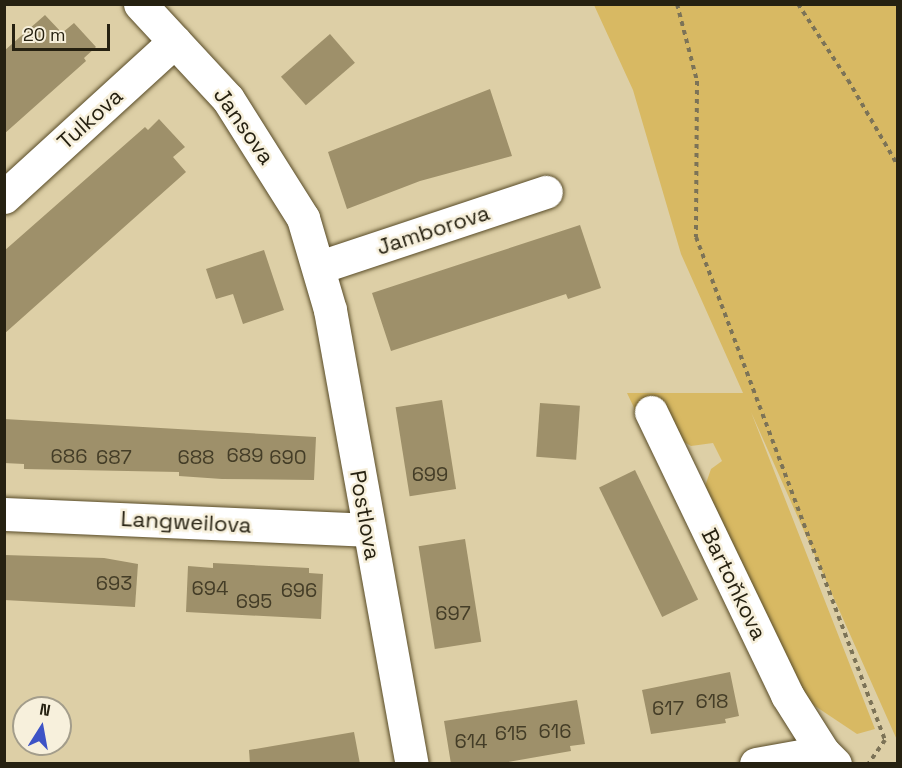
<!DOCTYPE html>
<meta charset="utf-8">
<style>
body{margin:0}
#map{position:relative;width:902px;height:768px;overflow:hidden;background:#ddcfa6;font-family:"Space Grotesk",sans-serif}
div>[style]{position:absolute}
.green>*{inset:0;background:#d8b963}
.building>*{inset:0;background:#9e906a;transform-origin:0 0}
.path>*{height:4px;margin-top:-2px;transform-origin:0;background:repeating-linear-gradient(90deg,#7c7357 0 4.5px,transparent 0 9px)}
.roads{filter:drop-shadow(0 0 2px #584b27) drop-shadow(0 0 2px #584b27)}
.minor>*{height:33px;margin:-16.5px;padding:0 16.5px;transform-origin:16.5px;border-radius:16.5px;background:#fff}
span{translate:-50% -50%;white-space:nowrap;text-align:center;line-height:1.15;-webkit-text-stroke:5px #f7f0dc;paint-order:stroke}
.number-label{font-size:20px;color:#443d27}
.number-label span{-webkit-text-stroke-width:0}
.street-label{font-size:22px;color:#262111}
.frame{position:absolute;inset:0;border:6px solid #262111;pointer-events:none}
.north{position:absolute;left:12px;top:696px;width:60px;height:60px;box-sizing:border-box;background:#f7f0dc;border:2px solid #a39d8b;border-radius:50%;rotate:11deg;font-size:16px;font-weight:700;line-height:24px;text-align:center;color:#262111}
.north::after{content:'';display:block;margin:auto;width:21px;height:27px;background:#3d53c6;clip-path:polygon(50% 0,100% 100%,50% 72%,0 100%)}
.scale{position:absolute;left:12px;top:24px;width:98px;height:27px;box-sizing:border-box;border:3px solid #262111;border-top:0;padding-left:8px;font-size:18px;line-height:21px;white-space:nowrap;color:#262111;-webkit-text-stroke:4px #f7f0dc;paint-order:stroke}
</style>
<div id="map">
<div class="green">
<i style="clip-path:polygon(594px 5px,897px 5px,897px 740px,751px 412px,875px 729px,857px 734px,812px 704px,801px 687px,705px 486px,711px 469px,722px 461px,713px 443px,691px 446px,638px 416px,627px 393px,743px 393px,681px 254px,633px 90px)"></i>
</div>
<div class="building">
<i style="clip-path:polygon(45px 15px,62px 33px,74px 23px,96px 47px,84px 58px,86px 61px,4px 134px,4px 51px)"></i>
<i style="left:330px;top:34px;width:38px;height:65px;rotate:49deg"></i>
<i style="clip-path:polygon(490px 89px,512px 156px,420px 181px,347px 209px,328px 152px)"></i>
<i style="clip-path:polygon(159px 119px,185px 147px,173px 157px,186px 172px,4px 334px,4px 251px,145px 127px,148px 130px)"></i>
<i style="clip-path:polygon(580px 225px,601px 288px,568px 299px,566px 294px,391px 351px,372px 293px)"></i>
<i style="clip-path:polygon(264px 250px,284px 310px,243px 324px,233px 294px,216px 299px,206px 269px)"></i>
<i style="left:442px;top:400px;width:90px;height:47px;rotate:81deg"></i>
<i style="left:540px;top:403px;width:40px;height:54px;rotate:4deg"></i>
<i style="clip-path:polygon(4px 419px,316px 437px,314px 480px,222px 479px,179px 476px,179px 472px,24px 469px,24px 464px,4px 463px)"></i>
<i style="left:635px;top:470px;width:144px;height:40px;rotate:64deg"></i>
<i style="left:465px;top:539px;width:104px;height:47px;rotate:81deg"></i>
<i style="clip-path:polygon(4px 555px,104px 558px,138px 564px,135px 607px,4px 600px)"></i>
<i style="clip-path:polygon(213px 563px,309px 568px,309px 573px,323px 574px,321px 619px,186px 612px,188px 566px,213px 568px)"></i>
<i style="clip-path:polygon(730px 672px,739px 716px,725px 719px,726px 723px,651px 734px,642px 690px)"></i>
<i style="clip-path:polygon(577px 700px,585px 744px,570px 746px,571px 751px,497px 764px,451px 764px,444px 721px)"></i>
<i style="clip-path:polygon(354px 732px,360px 764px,250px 764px,249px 750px)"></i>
</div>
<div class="path">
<i style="left:677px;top:4px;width:80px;rotate:75.4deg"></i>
<i style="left:697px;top:81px;width:156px;rotate:90.4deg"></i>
<i style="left:696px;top:237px;width:537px;rotate:69.41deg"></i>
<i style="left:885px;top:740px;width:28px;rotate:125deg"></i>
<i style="left:798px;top:4px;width:91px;rotate:56.7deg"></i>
<i style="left:848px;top:80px;width:99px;rotate:59.8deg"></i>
</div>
<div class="roads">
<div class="minor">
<i style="left:140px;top:4px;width:129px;rotate:47.2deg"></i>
<i style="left:228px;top:99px;width:141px;rotate:57.8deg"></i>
<i style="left:303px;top:218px;width:96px;rotate:73.6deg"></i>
<i style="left:330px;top:310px;width:461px;rotate:79.8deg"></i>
<i style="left:4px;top:197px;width:231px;rotate:-42.4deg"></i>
<i style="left:320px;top:267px;width:238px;rotate:-18.4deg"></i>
<i style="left:651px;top:412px;width:314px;rotate:64.3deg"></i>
<i style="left:787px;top:695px;width:67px;rotate:57.7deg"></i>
<i style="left:823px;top:752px;width:17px;rotate:45deg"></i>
<i style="left:4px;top:514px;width:363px;rotate:2.5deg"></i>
<i style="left:756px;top:764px;width:68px;rotate:-10.2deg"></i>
</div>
</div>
<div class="number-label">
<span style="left:245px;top:455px">689</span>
<span style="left:69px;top:456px">686</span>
<span style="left:114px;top:457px">687</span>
<span style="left:196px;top:457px">688</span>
<span style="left:288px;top:457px">690</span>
<span style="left:430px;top:474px">699</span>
<span style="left:114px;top:583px">693</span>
<span style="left:210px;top:588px">694</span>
<span style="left:299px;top:590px">696</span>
<span style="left:254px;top:601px">695</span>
<span style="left:453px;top:613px">697</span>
<span style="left:712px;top:701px">618</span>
<span style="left:668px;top:708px">617</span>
<span style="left:555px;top:731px">616</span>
<span style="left:511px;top:733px">615</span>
<span style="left:471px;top:741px">614</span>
</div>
<div class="street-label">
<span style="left:90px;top:119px;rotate:-42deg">Tulkova</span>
<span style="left:244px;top:126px;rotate:55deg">Jansova</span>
<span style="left:433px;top:230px;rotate:-18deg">Jamborova</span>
<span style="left:365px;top:515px;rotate:80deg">Postlova</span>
<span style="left:186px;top:522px;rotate:3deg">Langweilova</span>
<span style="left:734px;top:584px;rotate:64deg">Bartoňkova</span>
</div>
<div class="frame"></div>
<div class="north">N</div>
<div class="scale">20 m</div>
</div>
